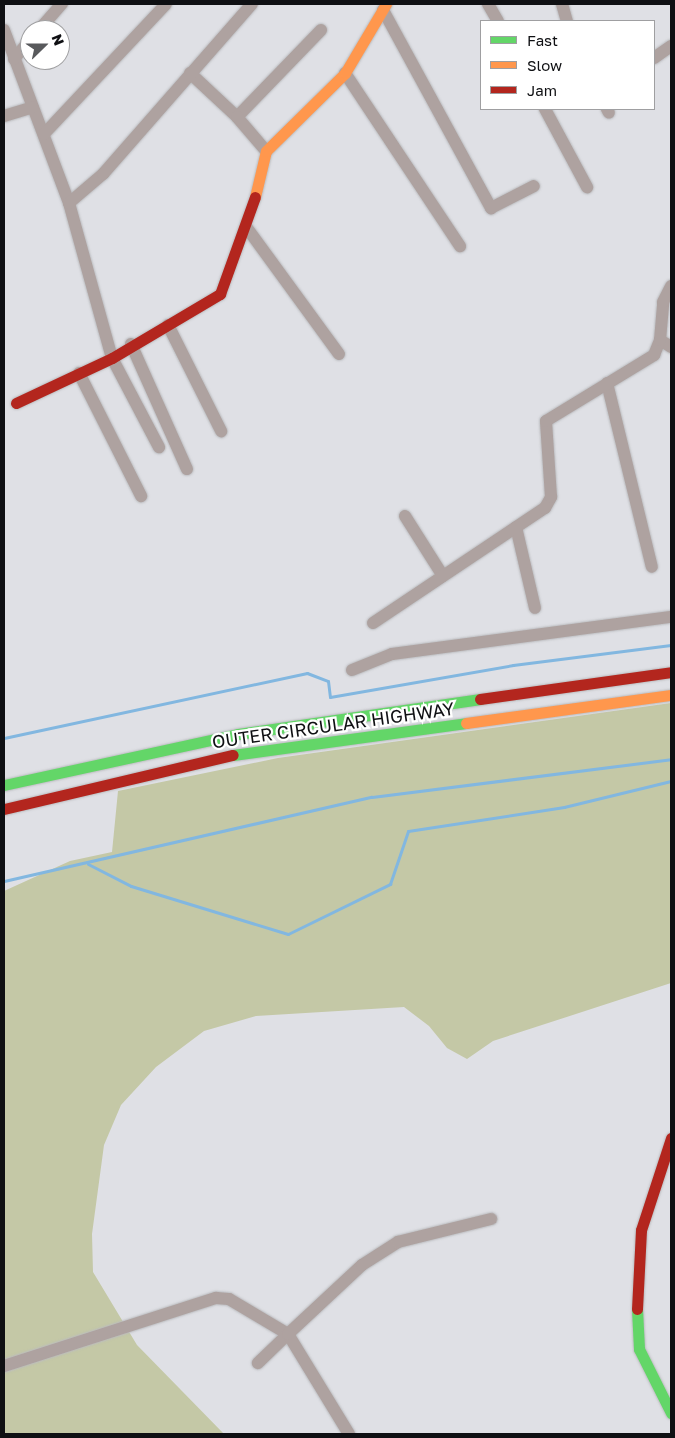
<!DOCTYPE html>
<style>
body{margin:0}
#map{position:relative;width:675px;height:1438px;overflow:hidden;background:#dfe0e5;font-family:"Golos Text",sans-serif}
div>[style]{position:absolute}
.green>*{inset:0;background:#c4c8a6}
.stream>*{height:3px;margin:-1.5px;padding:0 1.5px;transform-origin:1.5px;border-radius:1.5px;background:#82b7e0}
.roads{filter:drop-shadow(0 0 1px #babbbe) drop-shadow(0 0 1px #babbbe)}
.street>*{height:12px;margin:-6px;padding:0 6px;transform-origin:6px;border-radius:6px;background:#aea2a0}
.fast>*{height:11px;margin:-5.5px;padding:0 5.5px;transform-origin:5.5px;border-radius:5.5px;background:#63d668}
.slow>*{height:11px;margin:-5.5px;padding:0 5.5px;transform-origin:5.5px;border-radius:5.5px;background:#ff974d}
.jam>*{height:11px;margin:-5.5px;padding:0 5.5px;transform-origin:5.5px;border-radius:5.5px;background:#b3261e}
span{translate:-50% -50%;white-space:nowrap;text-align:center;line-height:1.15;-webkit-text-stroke:4.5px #fff;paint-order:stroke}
.street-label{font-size:18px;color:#0f1013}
.frame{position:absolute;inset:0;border:5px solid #0f1013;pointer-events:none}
.legend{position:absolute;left:480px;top:20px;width:175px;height:90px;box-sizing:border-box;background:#fff;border:1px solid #9f9fa1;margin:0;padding:6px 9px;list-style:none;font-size:15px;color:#0f1013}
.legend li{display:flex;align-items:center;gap:10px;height:25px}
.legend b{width:25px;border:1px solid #9f9fa1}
.north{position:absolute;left:20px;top:20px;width:50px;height:50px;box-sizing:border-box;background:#fff;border:1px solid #9f9fa1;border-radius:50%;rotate:68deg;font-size:14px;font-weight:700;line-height:20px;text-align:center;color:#0f1013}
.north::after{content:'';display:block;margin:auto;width:18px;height:22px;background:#58595c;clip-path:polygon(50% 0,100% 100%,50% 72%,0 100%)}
</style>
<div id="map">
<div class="green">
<i style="clip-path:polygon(671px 703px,671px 983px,493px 1041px,467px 1059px,447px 1048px,429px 1026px,404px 1007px,256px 1016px,204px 1031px,156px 1067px,121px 1105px,104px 1145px,92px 1234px,93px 1272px,137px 1345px,224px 1434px,4px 1434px,4px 891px,70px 861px,112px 852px,118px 791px,278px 758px)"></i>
</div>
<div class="stream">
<i style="left:4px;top:738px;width:310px;rotate:-12.1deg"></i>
<i style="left:307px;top:673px;width:22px;rotate:21deg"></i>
<i style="left:328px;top:681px;width:16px;rotate:83deg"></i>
<i style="left:330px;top:697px;width:186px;rotate:-9.9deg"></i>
<i style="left:513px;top:665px;width:159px;rotate:-7.2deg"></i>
<i style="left:88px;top:864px;width:48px;rotate:27.1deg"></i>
<i style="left:131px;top:886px;width:164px;rotate:17deg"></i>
<i style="left:288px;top:934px;width:114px;rotate:-26.1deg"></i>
<i style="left:390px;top:884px;width:56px;rotate:-71.2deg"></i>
<i style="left:408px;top:831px;width:158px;rotate:-8.7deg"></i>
<i style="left:564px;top:807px;width:110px;rotate:-13.7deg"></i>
<i style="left:4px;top:881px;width:377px;rotate:-12.9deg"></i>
<i style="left:372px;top:797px;width:301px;rotate:-7.2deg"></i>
</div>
<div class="roads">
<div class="street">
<i style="left:488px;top:4px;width:20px;rotate:60deg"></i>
<i style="left:562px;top:4px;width:18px;rotate:74deg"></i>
<i style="left:383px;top:10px;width:226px;rotate:61.4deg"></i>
<i style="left:491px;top:208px;width:48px;rotate:-27.1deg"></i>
<i style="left:4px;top:30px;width:185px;rotate:69.4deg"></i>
<i style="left:69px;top:203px;width:161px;rotate:74.5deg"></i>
<i style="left:112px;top:358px;width:101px;rotate:62.2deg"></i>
<i style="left:39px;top:30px;width:35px;rotate:-49deg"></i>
<i style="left:654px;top:58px;width:21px;rotate:-35deg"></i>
<i style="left:14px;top:59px;width:25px;rotate:-50deg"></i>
<i style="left:190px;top:73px;width:64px;rotate:43.1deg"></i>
<i style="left:237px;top:117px;width:121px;rotate:-46deg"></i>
<i style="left:345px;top:73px;width:208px;rotate:56.4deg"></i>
<i style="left:545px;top:109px;width:89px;rotate:61.7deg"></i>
<i style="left:607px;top:109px;width:4px;rotate:63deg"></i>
<i style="left:4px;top:116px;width:30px;rotate:-17deg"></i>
<i style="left:237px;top:117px;width:45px;rotate:49.5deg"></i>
<i style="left:44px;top:134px;width:178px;rotate:-46.8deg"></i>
<i style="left:69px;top:203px;width:45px;rotate:-40.5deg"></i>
<i style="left:103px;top:174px;width:226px;rotate:-48.8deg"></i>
<i style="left:247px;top:228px;width:156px;rotate:53.9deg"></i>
<i style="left:168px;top:325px;width:119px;rotate:63.4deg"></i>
<i style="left:660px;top:340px;width:13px;rotate:32deg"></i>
<i style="left:131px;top:344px;width:137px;rotate:65.9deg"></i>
<i style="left:79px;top:373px;width:138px;rotate:63.2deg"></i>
<i style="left:607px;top:383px;width:189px;rotate:76.3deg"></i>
<i style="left:405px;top:516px;width:71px;rotate:57.7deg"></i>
<i style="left:516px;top:527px;width:83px;rotate:76.8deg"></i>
<i style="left:373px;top:623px;width:207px;rotate:-33.8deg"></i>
<i style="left:545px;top:508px;width:13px;rotate:-61deg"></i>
<i style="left:551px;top:497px;width:76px;rotate:-93.8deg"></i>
<i style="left:546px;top:421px;width:127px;rotate:-31.4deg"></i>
<i style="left:654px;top:355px;width:16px;rotate:-68deg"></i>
<i style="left:660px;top:340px;width:38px;rotate:-85deg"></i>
<i style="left:663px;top:302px;width:18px;rotate:-63deg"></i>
<i style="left:352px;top:670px;width:43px;rotate:-21.8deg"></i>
<i style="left:392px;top:654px;width:281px;rotate:-7.6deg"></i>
<i style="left:4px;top:1366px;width:223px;rotate:-17.8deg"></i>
<i style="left:216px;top:1298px;width:13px;rotate:4deg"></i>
<i style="left:229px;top:1299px;width:69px;rotate:30.7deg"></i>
<i style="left:288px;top:1334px;width:42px;rotate:136deg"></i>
<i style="left:349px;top:1434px;width:117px;rotate:-121.4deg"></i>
<i style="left:288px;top:1334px;width:101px;rotate:-43deg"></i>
<i style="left:362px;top:1265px;width:43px;rotate:-32.6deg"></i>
<i style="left:398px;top:1242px;width:96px;rotate:-13.9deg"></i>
</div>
<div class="fast">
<i style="left:233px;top:755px;width:235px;rotate:-7.8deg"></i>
<i style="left:4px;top:785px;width:239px;rotate:-12.3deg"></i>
<i style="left:238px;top:734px;width:245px;rotate:-8.2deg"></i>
<i style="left:637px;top:1309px;width:40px;rotate:87.1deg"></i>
<i style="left:639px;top:1349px;width:72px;rotate:63.4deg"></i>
</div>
<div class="slow">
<i style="left:255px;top:197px;width:47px;rotate:-76.6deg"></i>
<i style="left:266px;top:151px;width:111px;rotate:-44.6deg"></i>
<i style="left:345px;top:73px;width:80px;rotate:-59.3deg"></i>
<i style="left:466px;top:723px;width:207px;rotate:-7.8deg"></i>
</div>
<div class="jam">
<i style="left:16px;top:403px;width:106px;rotate:-25.1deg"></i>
<i style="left:112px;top:358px;width:126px;rotate:-30.7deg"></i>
<i style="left:220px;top:294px;width:103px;rotate:-70.2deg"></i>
<i style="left:480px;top:699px;width:193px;rotate:-8deg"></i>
<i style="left:4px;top:809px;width:235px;rotate:-13.3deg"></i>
<i style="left:637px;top:1309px;width:79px;rotate:-87.1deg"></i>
<i style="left:641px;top:1230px;width:97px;rotate:-71.9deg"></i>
</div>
</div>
<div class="street-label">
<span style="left:333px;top:725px;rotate:-8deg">OUTER CIRCULAR HIGHWAY</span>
</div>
<div class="frame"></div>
<ul class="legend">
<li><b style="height:6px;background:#63d668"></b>Fast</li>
<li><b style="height:6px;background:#ff974d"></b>Slow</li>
<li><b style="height:6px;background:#b3261e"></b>Jam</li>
</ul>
<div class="north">N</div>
</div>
